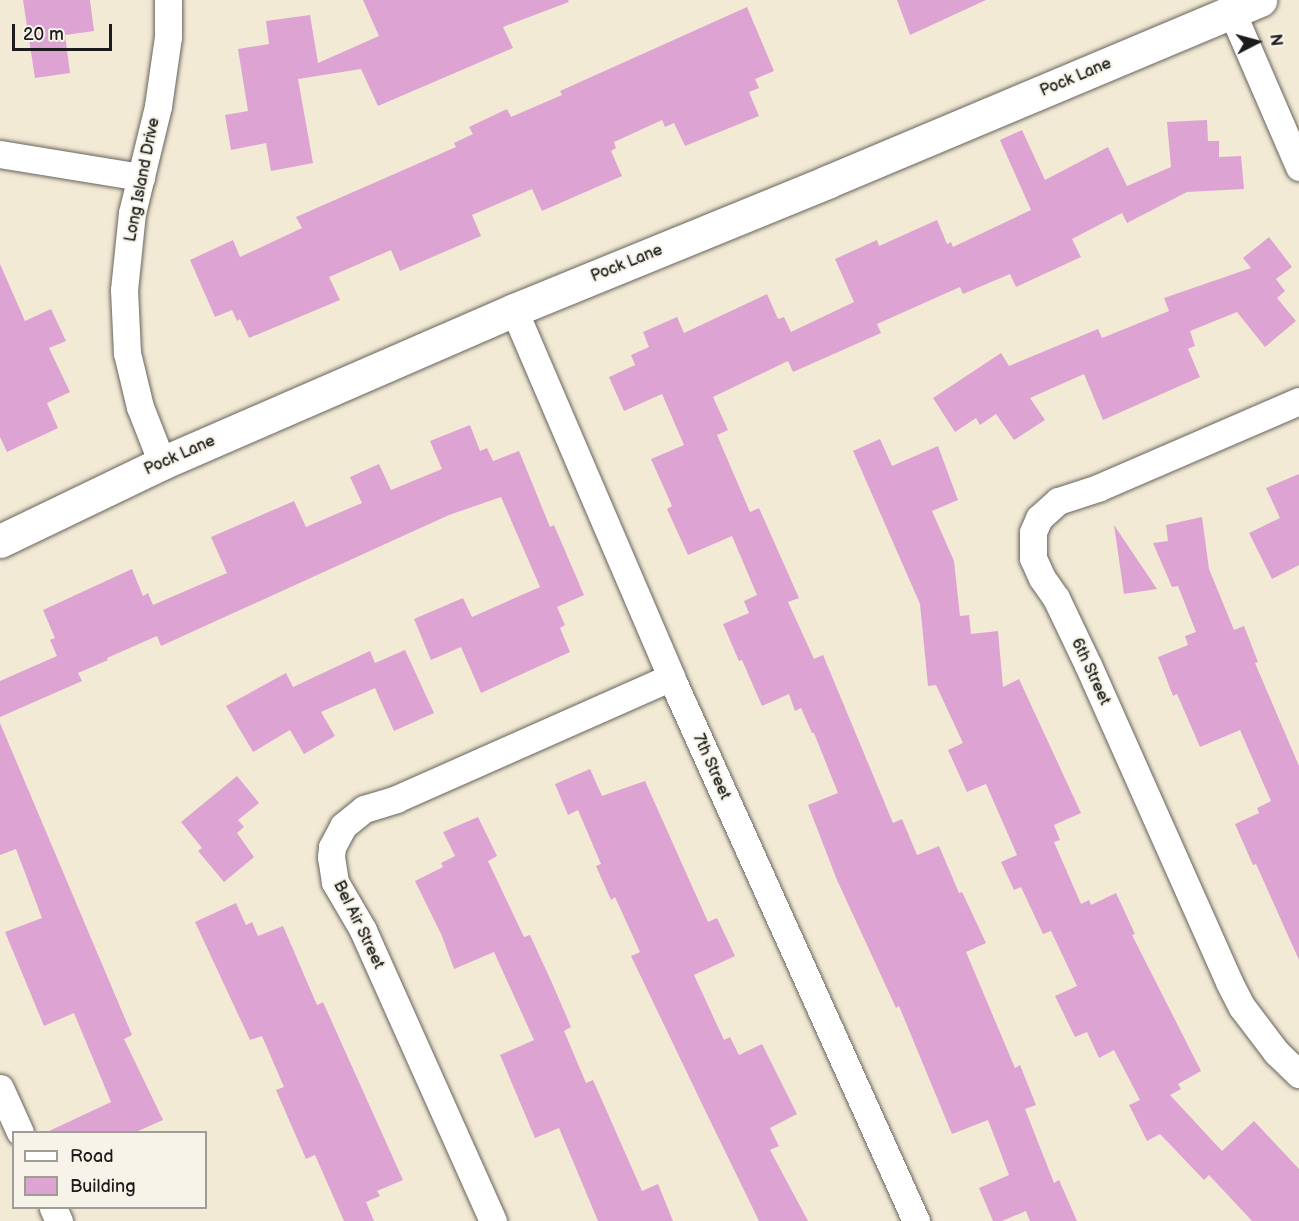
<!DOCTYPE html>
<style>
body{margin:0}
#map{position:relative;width:1299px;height:1221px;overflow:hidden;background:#f3ead5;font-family:"Balsamiq Sans",sans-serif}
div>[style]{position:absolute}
.building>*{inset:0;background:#dda4d3}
.roads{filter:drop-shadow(0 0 2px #67645d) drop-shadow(0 0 2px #67645d)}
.minor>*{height:27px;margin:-13.5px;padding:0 13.5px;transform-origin:13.5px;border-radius:13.5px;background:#fff}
.tertiary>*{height:33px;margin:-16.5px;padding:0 16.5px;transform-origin:16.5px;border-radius:16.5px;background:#fff}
span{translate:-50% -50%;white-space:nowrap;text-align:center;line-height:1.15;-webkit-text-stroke:4.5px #f7f3e8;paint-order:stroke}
.street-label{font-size:16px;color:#1c1c1c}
.legend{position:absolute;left:12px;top:1131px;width:195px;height:78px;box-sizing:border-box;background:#f7f3e8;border:2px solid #9f9d96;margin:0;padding:8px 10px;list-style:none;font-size:18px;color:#1c1c1c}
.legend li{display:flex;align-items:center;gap:12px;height:30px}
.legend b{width:30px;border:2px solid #9f9d96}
.north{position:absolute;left:1227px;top:12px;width:60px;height:60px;-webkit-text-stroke:4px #f7f3e8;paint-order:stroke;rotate:84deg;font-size:16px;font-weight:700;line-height:24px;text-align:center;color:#1c1c1c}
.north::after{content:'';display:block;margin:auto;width:21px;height:27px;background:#1c1c1c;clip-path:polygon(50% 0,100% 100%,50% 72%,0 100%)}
.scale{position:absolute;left:12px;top:24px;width:100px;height:27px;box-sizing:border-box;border:3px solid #1c1c1c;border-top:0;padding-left:8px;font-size:18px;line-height:21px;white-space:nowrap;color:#1c1c1c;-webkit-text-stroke:4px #f7f3e8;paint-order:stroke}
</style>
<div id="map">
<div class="building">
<i style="clip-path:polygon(23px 0,90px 0,94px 31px,65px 35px,70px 73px,35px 78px)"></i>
<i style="clip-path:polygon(363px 0,568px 0,569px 2px,503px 27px,513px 48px,378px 106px,361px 69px,298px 79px,313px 163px,271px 171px,266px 143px,231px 150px,225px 115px,248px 111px,238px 49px,269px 44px,266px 21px,310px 15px,318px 63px,379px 36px)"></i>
<i style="clip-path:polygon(897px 0,986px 0,910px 35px)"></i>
<i style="clip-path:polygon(747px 7px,774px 71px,755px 79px,759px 88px,749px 92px,759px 116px,685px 146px,674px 123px,665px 127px,662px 120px,614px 142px,616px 148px,611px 151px,622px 176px,542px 211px,532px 189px,472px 215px,481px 236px,400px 271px,391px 250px,329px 277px,340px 300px,249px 338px,240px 319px,237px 321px,232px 310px,215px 317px,190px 260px,233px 240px,240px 257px,302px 228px,296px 217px,456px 147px,454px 143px,473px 134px,469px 127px,507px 109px,511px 117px,562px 95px,560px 91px)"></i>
<i style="clip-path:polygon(1207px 120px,1208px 141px,1219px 141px,1219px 157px,1241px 156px,1244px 189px,1187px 192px,1127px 223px,1122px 213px,1072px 239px,1081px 257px,1016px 287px,1010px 274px,963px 294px,960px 287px,877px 324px,881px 333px,793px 372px,788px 361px,713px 397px,728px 430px,717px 435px,750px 512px,759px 508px,799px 598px,788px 602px,814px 659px,823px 655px,893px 823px,902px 819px,917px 855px,939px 846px,959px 893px,962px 892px,986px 943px,966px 952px,1015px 1068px,1020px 1065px,1036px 1105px,1025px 1109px,1054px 1183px,1059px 1180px,1077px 1221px,1030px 1221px,1026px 1211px,1002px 1221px,993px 1221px,979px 1188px,1009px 1175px,988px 1120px,952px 1134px,899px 1006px,896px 1008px,837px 880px,808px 805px,838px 793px,814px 733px,812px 733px,801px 708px,795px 711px,789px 694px,762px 706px,742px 660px,739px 661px,723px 624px,749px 613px,744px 601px,757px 595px,732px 536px,688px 555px,667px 509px,672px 506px,651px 459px,684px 445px,662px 394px,624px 411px,609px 377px,635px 365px,631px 355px,649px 347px,643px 332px,677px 317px,684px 333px,767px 294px,778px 319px,784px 317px,791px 332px,854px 302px,835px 259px,877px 240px,879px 246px,937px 220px,947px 244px,951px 242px,953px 247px,1031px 210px,1000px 140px,1022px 130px,1045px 180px,1108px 147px,1127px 186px,1171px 167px,1167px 122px)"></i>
<i style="clip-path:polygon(1269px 237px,1292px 267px,1276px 279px,1285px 291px,1277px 298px,1296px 321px,1265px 347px,1237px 312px,1190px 331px,1195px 346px,1188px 349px,1200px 377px,1103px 420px,1084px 374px,1030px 398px,1045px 420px,1014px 440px,996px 414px,980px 425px,976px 418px,955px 432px,933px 398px,1001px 353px,1009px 366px,1098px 329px,1102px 338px,1169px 311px,1164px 298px,1251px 268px,1243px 258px)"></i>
<i style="clip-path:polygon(0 264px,25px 321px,51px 309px,66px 341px,49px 348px,70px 392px,47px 403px,58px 428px,7px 452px,0 437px)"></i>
<i style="clip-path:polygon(470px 425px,480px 451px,487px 448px,493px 461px,519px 451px,550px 527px,554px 525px,584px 595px,557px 607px,565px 625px,560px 628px,570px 652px,481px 693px,461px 647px,431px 660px,414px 619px,463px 598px,472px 617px,540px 587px,501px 497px,449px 515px,161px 646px,157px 636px,107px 658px,108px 660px,78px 673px,82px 681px,0 717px,0 681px,57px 656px,50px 640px,55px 638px,43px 610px,132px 569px,143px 596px,148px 593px,153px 605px,227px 573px,211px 537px,294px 501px,306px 527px,362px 503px,350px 477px,379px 464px,391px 490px,442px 469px,430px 441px)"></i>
<i style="clip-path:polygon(880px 439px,892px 466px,938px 446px,958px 500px,932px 511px,954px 561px,960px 616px,969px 615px,971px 634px,998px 631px,1003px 687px,1019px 679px,1081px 813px,1054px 825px,1060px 840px,1054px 842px,1081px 904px,1089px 900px,1091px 905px,1116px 893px,1135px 934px,1132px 935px,1201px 1071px,1178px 1084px,1181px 1089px,1170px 1095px,1222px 1151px,1254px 1121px,1299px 1169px,1299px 1221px,1252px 1221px,1209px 1175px,1204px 1180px,1160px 1134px,1147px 1141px,1129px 1105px,1140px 1100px,1114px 1050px,1099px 1058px,1087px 1032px,1075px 1037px,1055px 996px,1077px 986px,1051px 931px,1043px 934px,1021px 887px,1014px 890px,1001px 862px,1017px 855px,986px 784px,967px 792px,948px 750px,963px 743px,936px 685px,928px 686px,920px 604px,853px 451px)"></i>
<i style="clip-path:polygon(1299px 474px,1299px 565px,1272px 579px,1249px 533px,1280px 518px,1266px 488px)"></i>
<i style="clip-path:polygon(1202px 517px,1209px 569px,1234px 630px,1244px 626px,1258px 662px,1255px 663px,1299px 766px,1299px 960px,1256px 864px,1253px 865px,1235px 824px,1259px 813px,1257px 808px,1271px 801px,1240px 730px,1200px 747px,1177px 694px,1173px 696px,1158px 657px,1188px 645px,1185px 636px,1196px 632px,1178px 586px,1172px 587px,1153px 543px,1168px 541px,1166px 525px)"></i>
<i style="clip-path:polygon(1114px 525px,1157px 589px,1124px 594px)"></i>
<i style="clip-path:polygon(405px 650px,434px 713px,394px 731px,375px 688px,321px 712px,335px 736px,304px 754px,290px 730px,253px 752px,226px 706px,286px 673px,293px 687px,370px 651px,375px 663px)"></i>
<i style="clip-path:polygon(0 723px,132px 1035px,124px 1039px,163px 1120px,136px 1132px,47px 1132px,111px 1102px,74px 1013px,44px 1026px,5px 932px,42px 918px,16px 849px,0 855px)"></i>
<i style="clip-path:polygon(590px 769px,602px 796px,645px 781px,708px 922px,717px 918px,735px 956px,694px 975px,724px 1040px,730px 1037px,739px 1055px,762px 1044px,797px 1114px,770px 1128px,779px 1146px,770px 1150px,808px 1221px,759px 1221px,702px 1104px,631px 956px,640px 952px,615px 897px,611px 900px,596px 866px,601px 864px,578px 810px,568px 815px,555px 784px)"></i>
<i style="clip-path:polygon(237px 776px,259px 803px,238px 820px,244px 827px,237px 833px,254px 857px,224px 882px,198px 851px,202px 848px,181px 822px)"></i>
<i style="clip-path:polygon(478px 817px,497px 856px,488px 861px,524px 937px,530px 935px,552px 983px,571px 1027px,564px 1031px,586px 1083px,593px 1080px,642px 1191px,658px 1184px,673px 1221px,598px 1221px,559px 1128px,535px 1138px,500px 1055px,534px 1040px,494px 952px,454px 969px,442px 936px,415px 881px,443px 867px,441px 863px,455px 856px,443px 832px)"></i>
<i style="clip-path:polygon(236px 903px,246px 925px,252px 922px,258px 936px,283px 926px,317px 1005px,323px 1002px,403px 1180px,377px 1191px,380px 1196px,366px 1202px,374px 1221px,344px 1221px,315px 1155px,306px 1159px,276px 1090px,284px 1087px,262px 1036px,250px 1040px,195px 922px)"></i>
</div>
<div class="roads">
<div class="minor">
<i style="left:1232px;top:12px;width:169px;rotate:66.6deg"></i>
<i style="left:0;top:154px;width:143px;rotate:9.3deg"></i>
<i style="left:514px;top:310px;width:399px;rotate:66.8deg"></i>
<i style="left:671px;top:677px;width:597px;rotate:65.75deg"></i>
<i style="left:1299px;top:401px;width:219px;rotate:156.6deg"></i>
<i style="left:1098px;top:488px;width:42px;rotate:162deg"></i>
<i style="left:1058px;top:501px;width:25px;rotate:138deg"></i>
<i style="left:1039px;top:518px;width:15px;rotate:113deg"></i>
<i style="left:1033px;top:532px;width:26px;rotate:90deg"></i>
<i style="left:1033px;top:558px;width:22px;rotate:66deg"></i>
<i style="left:1042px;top:578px;width:24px;rotate:55deg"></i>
<i style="left:1056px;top:598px;width:74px;rotate:64.5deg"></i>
<i style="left:1088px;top:665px;width:347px;rotate:66deg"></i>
<i style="left:1229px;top:982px;width:28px;rotate:63deg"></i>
<i style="left:1242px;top:1007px;width:56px;rotate:52.9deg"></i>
<i style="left:1276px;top:1052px;width:32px;rotate:44deg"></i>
<i style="left:162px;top:463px;width:60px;rotate:-111.4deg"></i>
<i style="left:140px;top:407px;width:56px;rotate:-103.5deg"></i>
<i style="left:127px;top:353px;width:63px;rotate:-92.7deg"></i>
<i style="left:124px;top:290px;width:77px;rotate:-84.1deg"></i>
<i style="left:132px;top:213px;width:110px;rotate:-76.3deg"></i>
<i style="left:158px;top:106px;width:70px;rotate:-81.8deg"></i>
<i style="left:168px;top:37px;width:37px;rotate:-90deg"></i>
<i style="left:0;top:1088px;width:48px;rotate:65.6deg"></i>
<i style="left:53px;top:1208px;width:14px;rotate:65deg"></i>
<i style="left:493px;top:1221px;width:319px;rotate:-114.1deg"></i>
<i style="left:363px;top:930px;width:56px;rotate:-120.3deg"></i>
<i style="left:335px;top:882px;width:25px;rotate:-99deg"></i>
<i style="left:331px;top:857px;width:10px;rotate:-84deg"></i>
<i style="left:332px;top:847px;width:24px;rotate:-62deg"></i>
<i style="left:343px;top:826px;width:27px;rotate:-39deg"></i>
<i style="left:364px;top:809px;width:34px;rotate:-17deg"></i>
<i style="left:396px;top:799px;width:301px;rotate:-23.9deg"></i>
</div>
<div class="tertiary">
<i style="left:0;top:541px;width:180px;rotate:-25.7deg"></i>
<i style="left:162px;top:463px;width:384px;rotate:-23.5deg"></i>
<i style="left:514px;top:310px;width:338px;rotate:-22.2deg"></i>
<i style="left:827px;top:182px;width:470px;rotate:-22.8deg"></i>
</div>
</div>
<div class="street-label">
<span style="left:1076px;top:78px;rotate:-23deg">Pock Lane</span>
<span style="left:143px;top:180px;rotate:-79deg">Long Island Drive</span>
<span style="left:627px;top:264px;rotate:-22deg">Pock Lane</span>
<span style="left:180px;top:456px;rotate:-24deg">Pock Lane</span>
<span style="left:1090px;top:672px;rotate:65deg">6th Street</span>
<span style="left:711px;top:767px;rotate:66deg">7th Street</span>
<span style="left:358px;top:925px;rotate:64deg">Bel Air Street</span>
</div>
<ul class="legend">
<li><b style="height:8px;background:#fff"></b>Road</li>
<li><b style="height:16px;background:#dda4d3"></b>Building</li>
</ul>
<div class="north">N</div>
<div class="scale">20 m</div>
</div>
